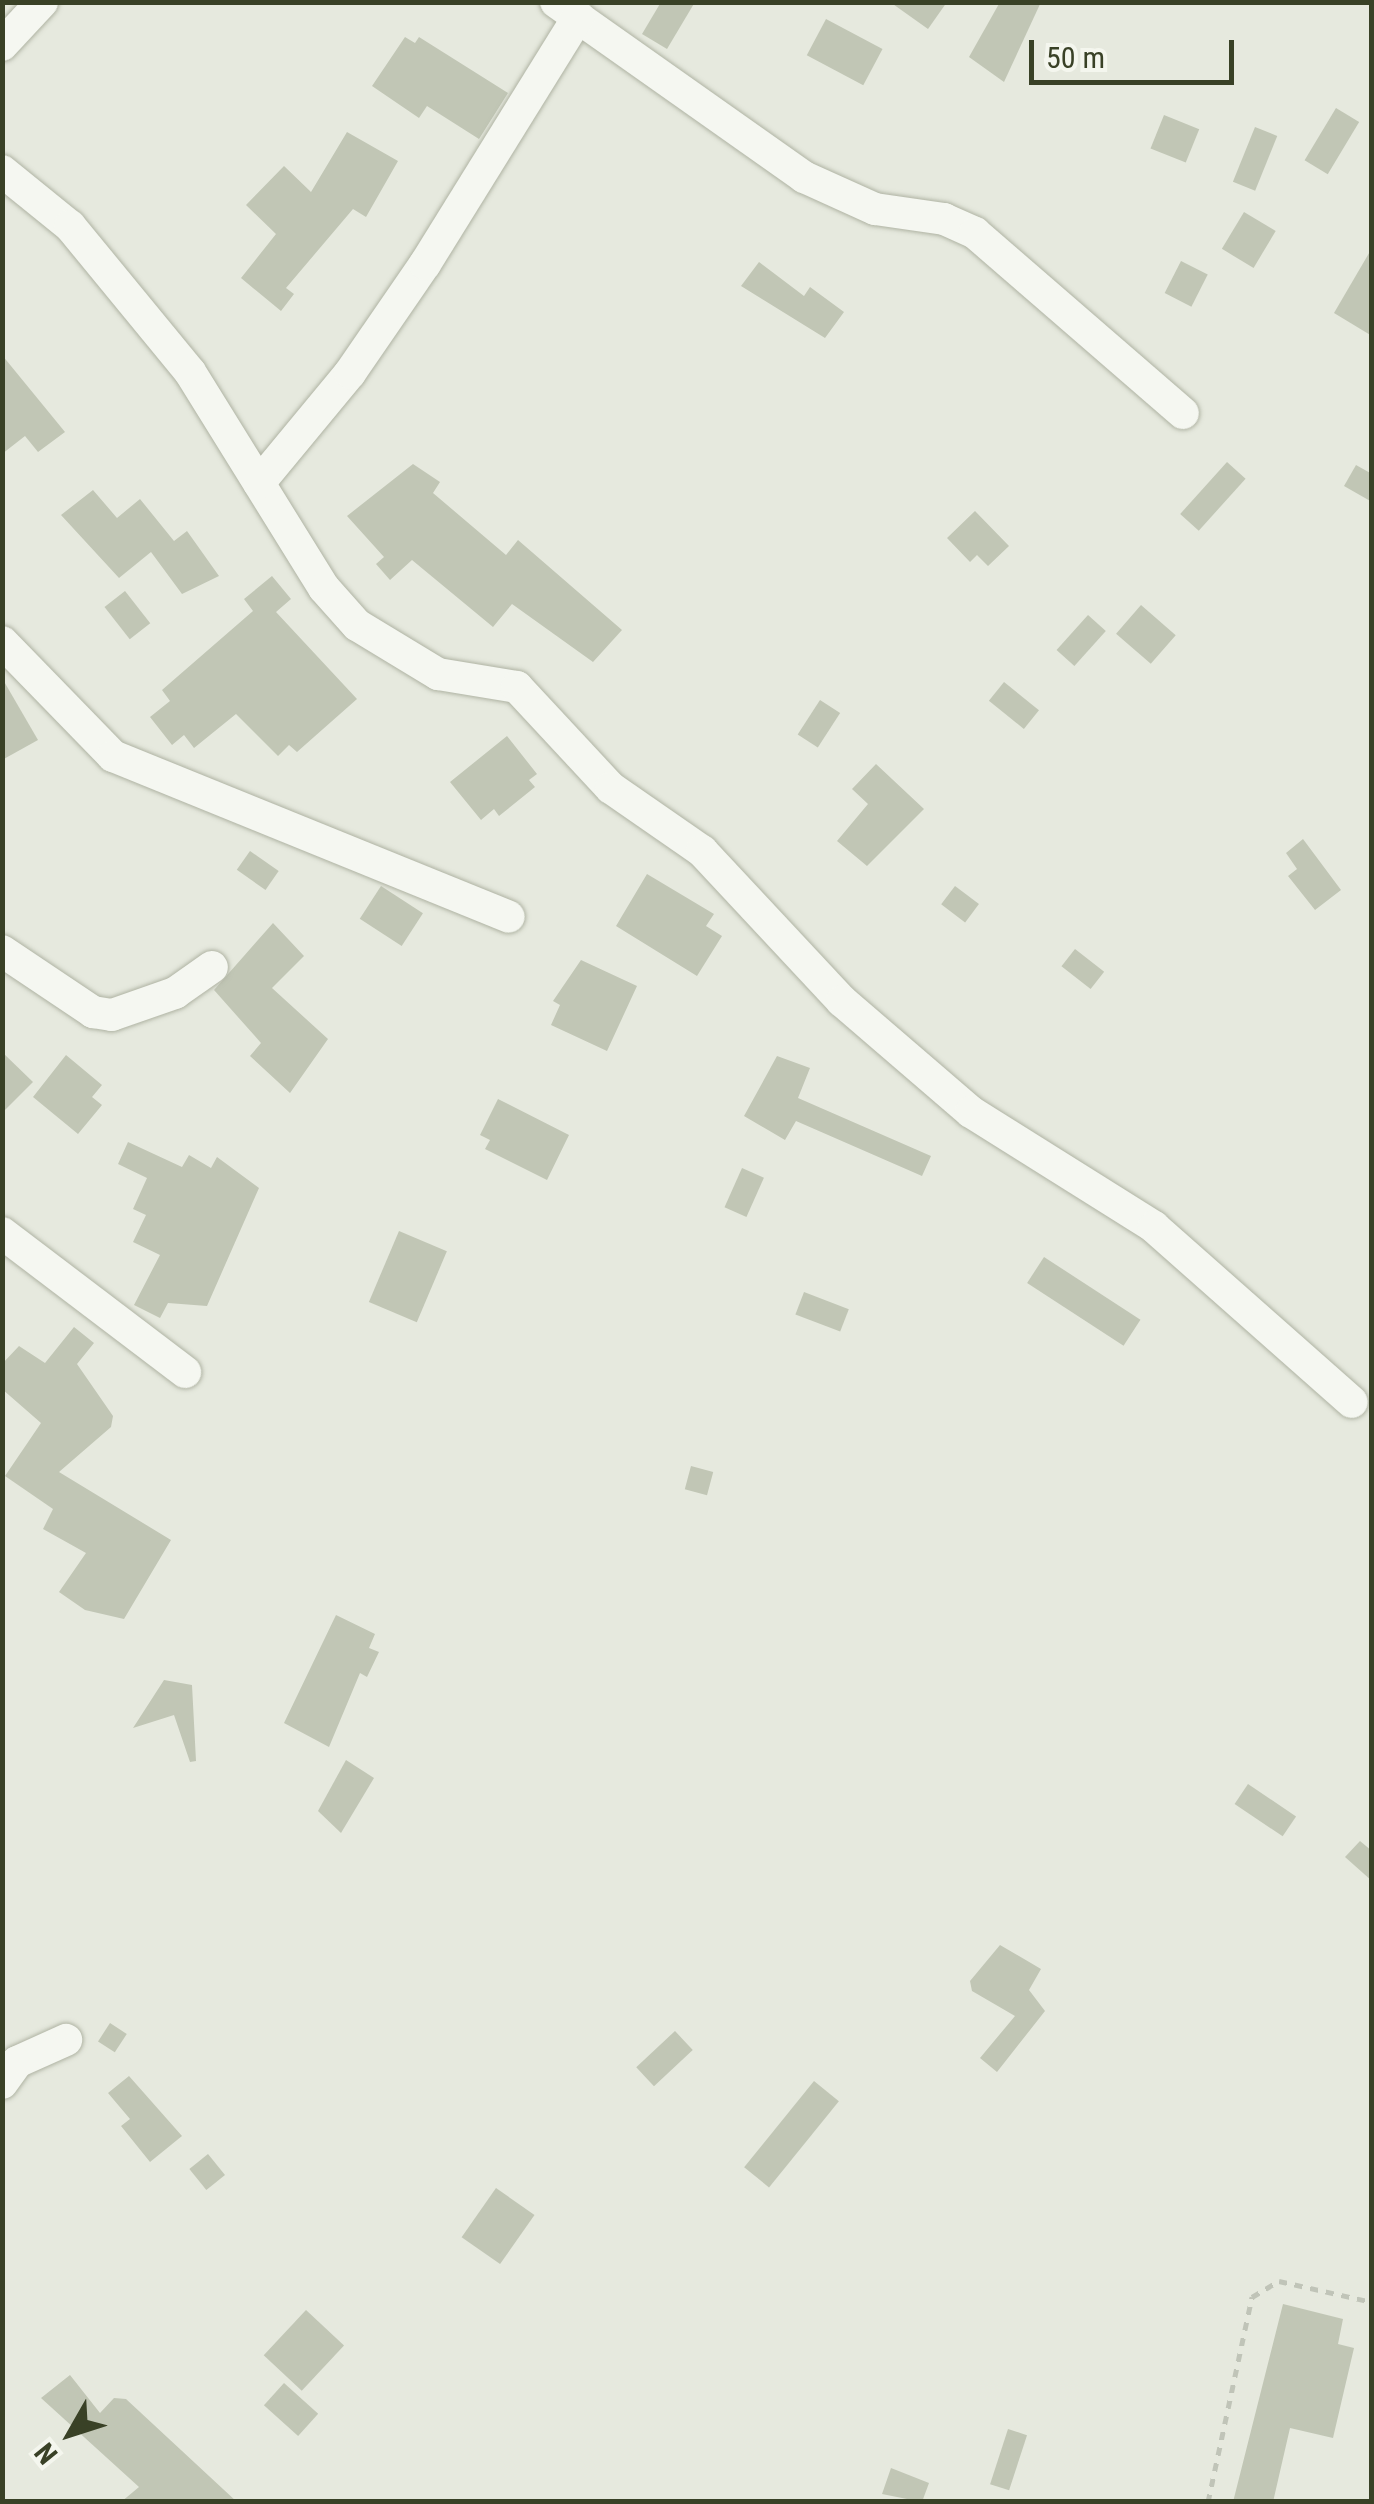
<!DOCTYPE html>
<style>
body{margin:0}
#map{position:relative;width:1374px;height:2504px;overflow:hidden;background:#e6e9de;font-family:"Roboto Condensed",sans-serif}
div>[style]{position:absolute}
.building>*{inset:0;background:#c1c6b5;transform-origin:0 0}
.path>*{height:5px;margin-top:-2.5px;transform-origin:0;background:repeating-linear-gradient(90deg,#c0c4b8 0 8px,transparent 0 16px)}
.roads{filter:drop-shadow(0 0 2px #afb3a3) drop-shadow(0 0 2px #afb3a3)}
.minor>*{height:32px;margin:-16px;padding:0 16px;transform-origin:16px;border-radius:16px;background:#f5f7f1}
span{translate:-50% -50%;white-space:nowrap;text-align:center;line-height:1.15;-webkit-text-stroke:8px #f4f6ee;paint-order:stroke}
.frame{position:absolute;inset:0;border:5px solid #394126;pointer-events:none}
.north{position:absolute;left:20px;top:2384px;width:100px;height:100px;-webkit-text-stroke:8px #f4f6ee;paint-order:stroke;rotate:231deg;font-size:28px;font-weight:700;line-height:40px;text-align:center;color:#394126}
.north::after{content:'';display:block;margin:auto;width:35px;height:45px;background:#394126;clip-path:polygon(50% 0,100% 100%,50% 72%,0 100%)}
.scale{position:absolute;left:1029px;top:40px;width:205px;height:45px;box-sizing:border-box;border:5px solid #394126;border-top:0;padding-left:12px;font-size:30px;line-height:35px;white-space:nowrap;color:#394126;-webkit-text-stroke:8px #f4f6ee;paint-order:stroke}
</style>
<div id="map">
<div class="building">
<i style="clip-path:polygon(661px 2px,695px 2px,667px 49px,642px 34px)"></i>
<i style="clip-path:polygon(890px 2px,947px 2px,928px 29px)"></i>
<i style="clip-path:polygon(1000px 2px,1041px 2px,1004px 82px,969px 57px)"></i>
<i style="left:826px;top:19px;width:64px;height:41px;rotate:28deg"></i>
<i style="clip-path:polygon(405px 37px,415px 43px,419px 37px,508px 93px,479px 139px,427px 106px,419px 118px,372px 86px)"></i>
<i style="left:1336px;top:108px;width:27px;height:61px;rotate:31deg"></i>
<i style="left:1164px;top:115px;width:38px;height:36px;rotate:22deg"></i>
<i style="left:1255px;top:127px;width:24px;height:59px;rotate:22deg"></i>
<i style="clip-path:polygon(347px 132px,398px 161px,366px 217px,353px 209px,286px 288px,294px 294px,281px 311px,241px 278px,276px 234px,246px 205px,284px 166px,311px 192px)"></i>
<i style="left:1244px;top:212px;width:37px;height:43px;rotate:31deg"></i>
<i style="clip-path:polygon(1372px 248px,1372px 336px,1334px 313px)"></i>
<i style="left:1181px;top:261px;width:30px;height:36px;rotate:27deg"></i>
<i style="clip-path:polygon(759px 262px,804px 296px,810px 287px,844px 312px,825px 338px,741px 286px)"></i>
<i style="clip-path:polygon(2px 355px,65px 432px,38px 452px,25px 436px,2px 454px)"></i>
<i style="left:1227px;top:462px;width:25px;height:70px;rotate:42deg"></i>
<i style="clip-path:polygon(413px 464px,440px 482px,433px 493px,506px 555px,518px 540px,622px 630px,593px 662px,512px 604px,493px 627px,412px 560px,390px 580px,376px 564px,384px 557px,347px 516px)"></i>
<i style="clip-path:polygon(1356px 465px,1372px 474px,1372px 502px,1344px 486px)"></i>
<i style="clip-path:polygon(93px 490px,117px 518px,140px 499px,174px 541px,187px 531px,219px 576px,182px 594px,151px 552px,119px 578px,61px 515px)"></i>
<i style="clip-path:polygon(975px 511px,1009px 546px,988px 566px,977px 555px,970px 562px,947px 538px)"></i>
<i style="clip-path:polygon(272px 576px,291px 599px,276px 612px,357px 699px,297px 752px,289px 745px,278px 756px,236px 714px,194px 748px,184px 735px,172px 745px,150px 717px,170px 701px,162px 690px,253px 611px,244px 599px)"></i>
<i style="left:125px;top:591px;width:41px;height:26px;rotate:52deg"></i>
<i style="left:1141px;top:605px;width:46px;height:38px;rotate:41deg"></i>
<i style="left:1088px;top:615px;width:24px;height:47px;rotate:42deg"></i>
<i style="clip-path:polygon(2px 678px,38px 740px,2px 760px)"></i>
<i style="left:1004px;top:682px;width:45px;height:24px;rotate:39deg"></i>
<i style="left:820px;top:700px;width:24px;height:41px;rotate:33deg"></i>
<i style="clip-path:polygon(507px 736px,537px 774px,529px 780px,535px 787px,499px 816px,494px 809px,481px 820px,450px 782px)"></i>
<i style="clip-path:polygon(876px 764px,924px 809px,867px 866px,837px 841px,868px 804px,852px 789px)"></i>
<i style="clip-path:polygon(1303px 839px,1341px 890px,1315px 910px,1288px 876px,1297px 869px,1286px 853px)"></i>
<i style="left:250px;top:851px;width:35px;height:23px;rotate:35deg"></i>
<i style="clip-path:polygon(647px 874px,714px 914px,706px 926px,722px 936px,697px 976px,616px 926px)"></i>
<i style="left:381px;top:886px;width:50px;height:39px;rotate:33deg"></i>
<i style="left:955px;top:886px;width:30px;height:23px;rotate:37deg"></i>
<i style="clip-path:polygon(273px 923px,304px 956px,272px 988px,328px 1039px,290px 1093px,250px 1056px,261px 1043px,214px 990px)"></i>
<i style="left:1075px;top:949px;width:37px;height:22px;rotate:38deg"></i>
<i style="clip-path:polygon(581px 960px,637px 986px,607px 1051px,551px 1025px,560px 1005px,553px 1001px)"></i>
<i style="clip-path:polygon(2px 1052px,33px 1082px,2px 1113px)"></i>
<i style="clip-path:polygon(66px 1055px,102px 1085px,92px 1097px,102px 1105px,78px 1134px,33px 1097px)"></i>
<i style="clip-path:polygon(777px 1056px,810px 1068px,798px 1098px,931px 1156px,922px 1176px,796px 1121px,785px 1140px,744px 1116px)"></i>
<i style="clip-path:polygon(498px 1099px,569px 1135px,547px 1180px,485px 1149px,490px 1140px,480px 1135px)"></i>
<i style="clip-path:polygon(128px 1142px,182px 1167px,189px 1155px,211px 1168px,217px 1157px,259px 1188px,207px 1306px,168px 1303px,160px 1318px,134px 1305px,160px 1255px,133px 1242px,146px 1215px,133px 1209px,147px 1178px,118px 1164px)"></i>
<i style="left:742px;top:1168px;width:24px;height:43px;rotate:24deg"></i>
<i style="left:399px;top:1231px;width:52px;height:77px;rotate:23deg"></i>
<i style="left:1044px;top:1257px;width:115px;height:31px;rotate:33deg"></i>
<i style="left:804px;top:1292px;width:48px;height:24px;rotate:21deg"></i>
<i style="clip-path:polygon(74px 1327px,94px 1343px,77px 1364px,113px 1416px,111px 1427px,59px 1472px,171px 1540px,124px 1619px,85px 1610px,59px 1592px,86px 1553px,43px 1529px,53px 1509px,5px 1476px,41px 1423px,2px 1389px,2px 1364px,19px 1346px,45px 1363px)"></i>
<i style="left:691px;top:1466px;width:23px;height:24px;rotate:15deg"></i>
<i style="clip-path:polygon(336px 1615px,375px 1634px,369px 1648px,379px 1652px,367px 1677px,360px 1673px,329px 1747px,284px 1723px)"></i>
<i style="clip-path:polygon(164px 1680px,192px 1685px,196px 1761px,190px 1762px,174px 1715px,133px 1728px)"></i>
<i style="clip-path:polygon(346px 1760px,374px 1778px,341px 1833px,318px 1811px)"></i>
<i style="left:1248px;top:1784px;width:58px;height:24px;rotate:34deg"></i>
<i style="clip-path:polygon(1360px 1841px,1372px 1851px,1372px 1881px,1345px 1857px)"></i>
<i style="clip-path:polygon(1000px 1945px,1041px 1969px,1029px 1990px,1045px 2011px,997px 2072px,980px 2058px,1015px 2016px,972px 1991px,970px 1981px)"></i>
<i style="left:110px;top:2023px;width:20px;height:22px;rotate:33deg"></i>
<i style="left:675px;top:2031px;width:26px;height:53px;rotate:47deg"></i>
<i style="clip-path:polygon(129px 2076px,182px 2136px,150px 2162px,121px 2126px,130px 2119px,108px 2093px)"></i>
<i style="left:814px;top:2081px;width:32px;height:111px;rotate:39deg"></i>
<i style="left:208px;top:2154px;width:27px;height:24px;rotate:51deg"></i>
<i style="left:496px;top:2188px;width:47px;height:60px;rotate:35deg"></i>
<i style="clip-path:polygon(1283px 2304px,1343px 2319px,1338px 2344px,1354px 2348px,1333px 2438px,1290px 2428px,1273px 2502px,1233px 2502px)"></i>
<i style="left:306px;top:2310px;width:52px;height:62px;rotate:43deg"></i>
<i style="clip-path:polygon(70px 2375px,100px 2413px,114px 2398px,126px 2399px,237px 2502px,121px 2502px,139px 2487px,41px 2398px)"></i>
<i style="left:284px;top:2383px;width:46px;height:30px;rotate:42deg"></i>
<i style="left:1008px;top:2429px;width:20px;height:58px;rotate:18deg"></i>
<i style="clip-path:polygon(891px 2468px,929px 2483px,922px 2502px,882px 2494px)"></i>
</div>
<div class="path">
<i style="left:1208px;top:2502px;width:210px;rotate:-77.9deg"></i>
<i style="left:1252px;top:2297px;width:31px;rotate:-31deg"></i>
<i style="left:1279px;top:2281px;width:95px;rotate:12.7deg"></i>
</div>
<div class="roads">
<div class="minor">
<i style="left:556px;top:2px;width:304px;rotate:35.2deg"></i>
<i style="left:804px;top:177px;width:78px;rotate:24.3deg"></i>
<i style="left:875px;top:209px;width:70px;rotate:8.2deg"></i>
<i style="left:944px;top:219px;width:34px;rotate:24deg"></i>
<i style="left:975px;top:233px;width:275px;rotate:40.9deg"></i>
<i style="left:2px;top:45px;width:59px;rotate:-47.1deg"></i>
<i style="left:2px;top:171px;width:87px;rotate:39deg"></i>
<i style="left:70px;top:226px;width:189px;rotate:50.6deg"></i>
<i style="left:190px;top:372px;width:254px;rotate:58.2deg"></i>
<i style="left:324px;top:588px;width:50px;rotate:48.3deg"></i>
<i style="left:357px;top:625px;width:95px;rotate:31.2deg"></i>
<i style="left:438px;top:674px;width:80px;rotate:9.3deg"></i>
<i style="left:517px;top:687px;width:138px;rotate:47.1deg"></i>
<i style="left:611px;top:788px;width:111px;rotate:34.7deg"></i>
<i style="left:702px;top:851px;width:205px;rotate:47deg"></i>
<i style="left:842px;top:1001px;width:170px;rotate:40.7deg"></i>
<i style="left:971px;top:1112px;width:216px;rotate:32.1deg"></i>
<i style="left:1154px;top:1227px;width:264px;rotate:41.5deg"></i>
<i style="left:259px;top:483px;width:143px;rotate:-50.4deg"></i>
<i style="left:350px;top:373px;width:132px;rotate:-55.5deg"></i>
<i style="left:425px;top:264px;width:291px;rotate:-58.2deg"></i>
<i style="left:2px;top:642px;width:159px;rotate:45.8deg"></i>
<i style="left:113px;top:756px;width:427px;rotate:22.1deg"></i>
<i style="left:2px;top:951px;width:110px;rotate:33.8deg"></i>
<i style="left:93px;top:1012px;width:19px;rotate:9deg"></i>
<i style="left:112px;top:1015px;width:67px;rotate:-19.2deg"></i>
<i style="left:175px;top:993px;width:45px;rotate:-35.1deg"></i>
<i style="left:2px;top:1233px;width:230px;rotate:37.2deg"></i>
<i style="left:2px;top:2083px;width:26px;rotate:-54deg"></i>
<i style="left:17px;top:2062px;width:54px;rotate:-24.2deg"></i>
</div>
</div>
<div class="frame"></div>
<div class="north">N</div>
<div class="scale">50 m</div>
</div>
